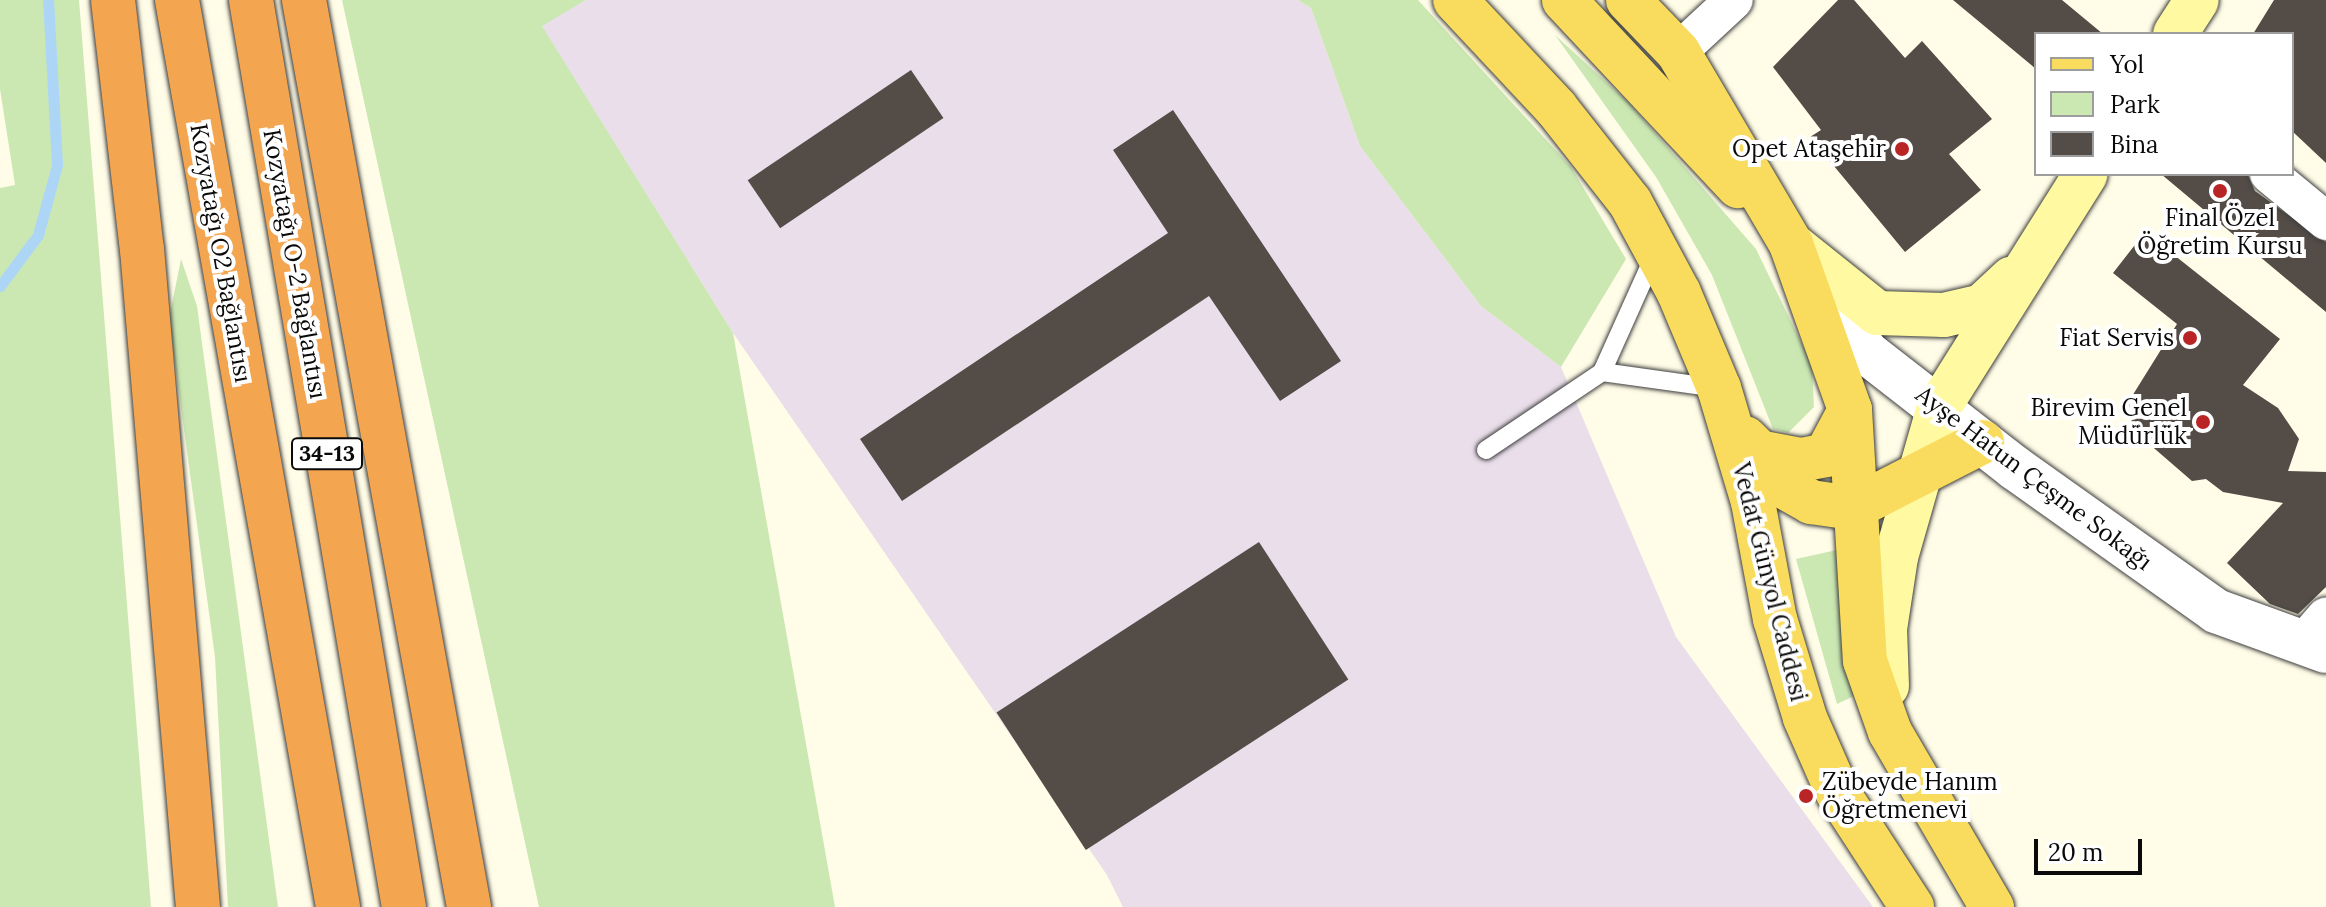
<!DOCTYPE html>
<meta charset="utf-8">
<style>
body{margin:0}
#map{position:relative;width:2326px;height:907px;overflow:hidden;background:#fffce7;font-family:Lora,serif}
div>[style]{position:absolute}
.industrial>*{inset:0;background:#e9deea}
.green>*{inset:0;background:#cbe8b3}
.stream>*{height:11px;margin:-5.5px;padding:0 5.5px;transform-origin:5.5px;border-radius:5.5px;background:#add6f6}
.building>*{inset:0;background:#534c47;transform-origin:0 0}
.roads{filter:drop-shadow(0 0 2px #3d3d3d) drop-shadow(0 0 2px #3d3d3d)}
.service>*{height:18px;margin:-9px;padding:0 9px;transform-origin:9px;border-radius:9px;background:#fff}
.minor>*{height:38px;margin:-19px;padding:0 19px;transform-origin:19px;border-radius:19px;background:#fff}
.tertiary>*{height:44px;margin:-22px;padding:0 22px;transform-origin:22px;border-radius:22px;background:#fff}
.secondary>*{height:44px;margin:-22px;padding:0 22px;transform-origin:22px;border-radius:22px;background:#fffaa2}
.primary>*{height:44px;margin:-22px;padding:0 22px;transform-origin:22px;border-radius:22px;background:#f9dc5e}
.motorway>*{height:44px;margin:-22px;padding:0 22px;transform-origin:22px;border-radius:22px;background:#f4a550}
.dots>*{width:22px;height:22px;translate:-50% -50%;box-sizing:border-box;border:4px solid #fff;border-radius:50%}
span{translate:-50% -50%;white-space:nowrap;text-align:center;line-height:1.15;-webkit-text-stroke:8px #fff;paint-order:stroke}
.shield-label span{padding:2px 6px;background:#fff;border:2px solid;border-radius:6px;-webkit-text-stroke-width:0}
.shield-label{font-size:22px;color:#0a0a0a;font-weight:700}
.poi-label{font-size:24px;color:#0a0a0a}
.right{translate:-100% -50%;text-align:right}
.left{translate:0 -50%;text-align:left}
.street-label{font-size:24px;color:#0a0a0a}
.legend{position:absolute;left:2034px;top:32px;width:260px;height:144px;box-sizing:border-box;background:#fff;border:2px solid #9d9d9d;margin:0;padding:10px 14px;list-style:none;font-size:24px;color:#0a0a0a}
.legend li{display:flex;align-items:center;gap:16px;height:40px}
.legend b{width:40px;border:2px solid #9d9d9d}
.scale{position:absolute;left:2034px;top:839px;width:108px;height:36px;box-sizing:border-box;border:4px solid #0a0a0a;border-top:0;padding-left:10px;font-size:24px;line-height:28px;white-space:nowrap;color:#0a0a0a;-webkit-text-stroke:6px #fff;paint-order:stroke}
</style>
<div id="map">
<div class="industrial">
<i style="clip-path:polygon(586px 0,1298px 0,1311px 8px,1360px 146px,1481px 306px,1561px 367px,1676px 637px,1873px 907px,1123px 907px,1107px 875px,733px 333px,541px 25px)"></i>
</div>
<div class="green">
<i style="clip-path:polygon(0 0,79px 0,151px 907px,0 907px,0 188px,15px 185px,0 89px)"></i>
<i style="clip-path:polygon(342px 0,586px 0,542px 26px,733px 333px,835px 907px,539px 907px)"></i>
<i style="clip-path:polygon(1298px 0,1418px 0,1571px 167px,1626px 259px,1561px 367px,1481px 306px,1360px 146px,1311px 8px)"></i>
<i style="clip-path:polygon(1555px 35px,1628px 102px,1756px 249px,1812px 365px,1814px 407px,1788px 433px,1773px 429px,1712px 275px,1656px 177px)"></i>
<i style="clip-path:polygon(181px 259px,197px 306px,278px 907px,228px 907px,215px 657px,169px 319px)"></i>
<i style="clip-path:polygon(1846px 548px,1846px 649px,1854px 696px,1837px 704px,1796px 559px)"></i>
</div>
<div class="stream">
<i style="left:0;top:286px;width:64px;rotate:-53.3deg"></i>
<i style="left:38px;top:235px;width:73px;rotate:-74.8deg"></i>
<i style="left:57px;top:165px;width:165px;rotate:-93.1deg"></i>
</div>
<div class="building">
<i style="clip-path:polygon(1838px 0,1854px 0,1905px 58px,1922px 41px,1992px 119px,1949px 154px,1981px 190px,1905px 252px,1810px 137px,1821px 130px,1773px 67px)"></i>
<i style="clip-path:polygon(1953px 0,2062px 0,2103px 34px,2036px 34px,2036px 69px)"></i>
<i style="clip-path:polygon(2274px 0,2326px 0,2326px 163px,2292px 131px,2292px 34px,2253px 34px)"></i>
<i style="left:911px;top:70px;width:58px;height:197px;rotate:56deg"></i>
<i style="clip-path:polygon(1173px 110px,1341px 361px,1280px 401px,1209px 296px,902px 501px,860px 439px,1168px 233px,1113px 150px)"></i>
<i style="clip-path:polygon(2161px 174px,2248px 175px,2255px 191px,2326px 242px,2326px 312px)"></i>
<i style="clip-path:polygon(2145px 232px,2280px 339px,2243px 385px,2278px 408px,2299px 439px,2288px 471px,2326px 472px,2326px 587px,2298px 614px,2270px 604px,2227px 563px,2283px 503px,2223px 492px,2206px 479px,2192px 481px,2133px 430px,2129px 401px,2177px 324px,2113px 273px)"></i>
<i style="left:1259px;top:542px;width:164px;height:313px;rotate:57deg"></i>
</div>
<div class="roads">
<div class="service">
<i style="left:1602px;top:372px;width:117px;rotate:7.9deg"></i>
<i style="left:1486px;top:450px;width:140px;rotate:-33.9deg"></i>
<i style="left:1602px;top:372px;width:129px;rotate:-65.8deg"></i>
</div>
<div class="minor">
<i style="left:1678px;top:52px;width:76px;rotate:-42.9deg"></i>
<i style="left:2269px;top:174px;width:74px;rotate:39.5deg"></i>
<i style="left:2303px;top:643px;width:35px;rotate:-49deg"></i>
</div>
<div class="tertiary">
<i style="left:1804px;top:263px;width:108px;rotate:55.1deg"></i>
<i style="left:1866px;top:352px;width:189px;rotate:37.9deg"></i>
<i style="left:2015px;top:468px;width:247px;rotate:35.4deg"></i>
<i style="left:2216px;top:611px;width:117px;rotate:20deg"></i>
</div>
<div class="secondary">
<i style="left:2175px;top:34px;width:40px;rotate:-57.1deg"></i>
<i style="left:1791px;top:244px;width:110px;rotate:38.7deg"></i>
<i style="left:1877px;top:313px;width:67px;rotate:1.7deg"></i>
<i style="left:1944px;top:315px;width:39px;rotate:-13deg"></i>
<i style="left:1982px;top:306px;width:40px;rotate:-43deg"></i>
<i style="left:1887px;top:686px;width:57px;rotate:-92deg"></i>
<i style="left:1885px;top:629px;width:73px;rotate:-81.3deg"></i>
<i style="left:1896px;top:557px;width:156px;rotate:-74deg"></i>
<i style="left:1939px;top:407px;width:275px;rotate:-57.8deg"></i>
</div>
<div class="primary">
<i style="left:1455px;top:0;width:148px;rotate:46.9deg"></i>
<i style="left:1556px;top:108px;width:120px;rotate:51.8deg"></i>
<i style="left:1630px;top:202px;width:103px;rotate:61.7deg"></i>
<i style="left:1679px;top:293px;width:103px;rotate:67.2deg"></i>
<i style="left:1719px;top:388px;width:119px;rotate:73.4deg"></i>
<i style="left:1753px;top:502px;width:119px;rotate:79.4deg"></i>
<i style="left:1775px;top:619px;width:103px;rotate:73.1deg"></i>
<i style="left:1805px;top:718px;width:82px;rotate:66.3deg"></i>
<i style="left:1838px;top:793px;width:136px;rotate:57deg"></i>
<i style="left:1564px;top:0;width:255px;rotate:46.9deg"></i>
<i style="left:1628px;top:0;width:72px;rotate:46.1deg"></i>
<i style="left:1678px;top:52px;width:223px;rotate:59.5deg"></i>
<i style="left:1791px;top:244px;width:176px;rotate:70.4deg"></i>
<i style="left:1850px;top:410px;width:251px;rotate:86.6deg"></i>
<i style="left:1865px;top:661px;width:75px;rotate:70.6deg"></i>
<i style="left:1890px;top:732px;width:203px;rotate:59.8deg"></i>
<i style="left:1745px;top:438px;width:20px;rotate:45deg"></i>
<i style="left:1759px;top:452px;width:43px;rotate:10.8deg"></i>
<i style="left:1801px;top:460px;width:25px;rotate:-11deg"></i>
<i style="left:1826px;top:455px;width:51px;rotate:-61.9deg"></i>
<i style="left:1741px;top:441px;width:44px;rotate:54.2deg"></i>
<i style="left:1767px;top:477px;width:51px;rotate:29.6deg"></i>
<i style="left:1811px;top:502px;width:42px;rotate:8.1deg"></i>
<i style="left:1853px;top:508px;width:145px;rotate:-27.1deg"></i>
</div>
<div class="motorway">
<i style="left:113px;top:0;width:251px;rotate:83.4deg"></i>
<i style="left:142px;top:249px;width:660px;rotate:85.14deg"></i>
<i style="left:177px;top:0;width:921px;rotate:79.93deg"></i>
<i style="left:251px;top:0;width:920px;rotate:80.43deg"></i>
<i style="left:304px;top:0;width:922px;rotate:79.69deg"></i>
</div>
</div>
<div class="dots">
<i style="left:1902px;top:149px;background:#b92524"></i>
<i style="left:2220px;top:191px;background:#b92524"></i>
<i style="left:2190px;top:338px;background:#b92524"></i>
<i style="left:2203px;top:422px;background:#b92524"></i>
<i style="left:1806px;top:796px;background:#b92524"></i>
</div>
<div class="shield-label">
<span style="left:327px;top:454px">34-13</span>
</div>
<div class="poi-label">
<span class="right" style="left:1886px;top:149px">Opet Ataşehir</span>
<span style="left:2220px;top:232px">Final Özel<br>Öğretim Kursu</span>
<span class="right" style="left:2174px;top:338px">Fiat Servis</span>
<span class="right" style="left:2187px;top:422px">Birevim Genel<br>Müdürlük</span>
<span class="left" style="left:1822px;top:796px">Zübeyde Hanım<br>Öğretmenevi</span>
</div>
<div class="street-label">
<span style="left:221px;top:253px;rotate:80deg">Kozyatağı O2 Bağlantısı</span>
<span style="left:295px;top:264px;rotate:80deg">Kozyatağı O-2 Bağlantısı</span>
<span style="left:2034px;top:478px;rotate:37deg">Ayşe Hatun Çeşme Sokağı</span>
<span style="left:1770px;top:582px;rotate:76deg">Vedat Günyol Caddesi</span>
</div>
<ul class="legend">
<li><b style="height:10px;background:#f9dc5e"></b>Yol</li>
<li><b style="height:22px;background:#cbe8b3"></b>Park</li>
<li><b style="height:22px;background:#534c47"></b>Bina</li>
</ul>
<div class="scale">20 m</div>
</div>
